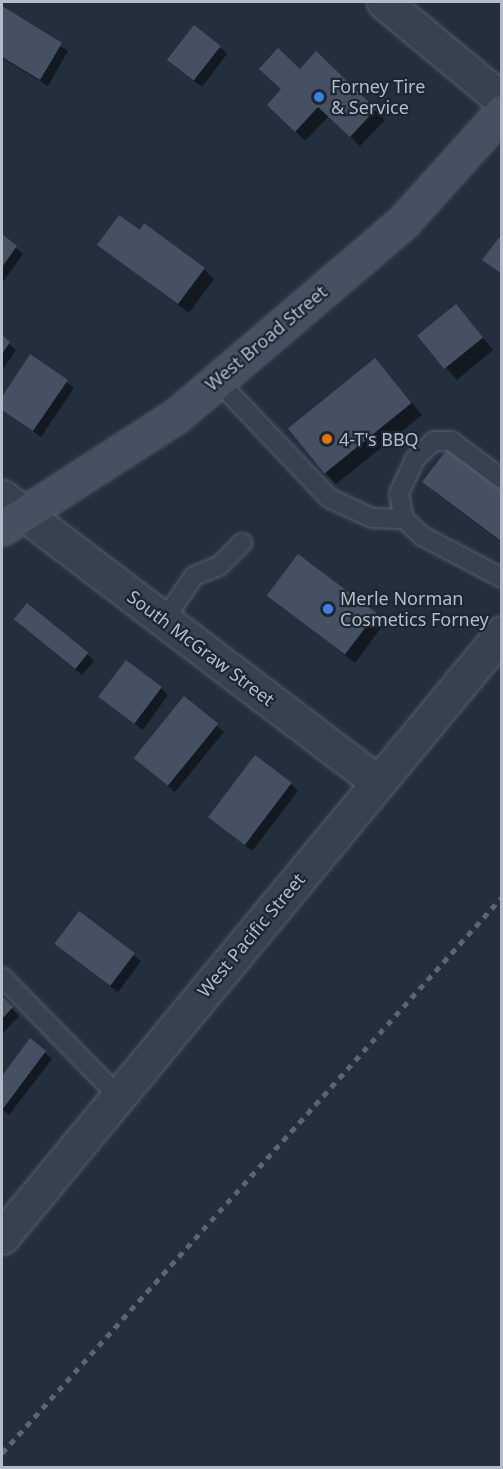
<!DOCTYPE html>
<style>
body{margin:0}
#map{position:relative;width:503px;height:1469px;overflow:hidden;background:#242f3e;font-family:"Noto Sans",sans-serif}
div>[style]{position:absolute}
.shadow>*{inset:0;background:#0007}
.building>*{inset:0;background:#455162;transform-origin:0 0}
.roads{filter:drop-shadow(0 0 2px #565f6c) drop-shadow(0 0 2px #565f6c)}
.lane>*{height:18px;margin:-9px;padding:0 9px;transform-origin:9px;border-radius:9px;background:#38414e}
.street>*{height:33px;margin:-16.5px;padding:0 16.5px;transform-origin:16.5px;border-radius:16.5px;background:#38414e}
.secondary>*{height:33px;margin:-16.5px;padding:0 16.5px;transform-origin:16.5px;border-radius:16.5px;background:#465061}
.rail>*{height:4.5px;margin-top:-2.25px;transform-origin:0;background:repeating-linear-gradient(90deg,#5a6575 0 6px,transparent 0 12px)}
.dots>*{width:16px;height:16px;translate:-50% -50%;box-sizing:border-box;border:3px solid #1d2633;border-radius:50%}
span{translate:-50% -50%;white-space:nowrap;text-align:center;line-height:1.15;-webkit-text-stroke:4.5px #1d2633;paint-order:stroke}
.poi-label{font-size:18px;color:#b4bcc9}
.left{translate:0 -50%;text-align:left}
.street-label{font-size:18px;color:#b4bcc9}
.frame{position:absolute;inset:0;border:3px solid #b4bcc9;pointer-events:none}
</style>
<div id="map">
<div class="shadow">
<i style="clip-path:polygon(2px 8px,68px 51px,48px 86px,2px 58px)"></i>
<i style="clip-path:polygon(220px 47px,227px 54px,202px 87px,176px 67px)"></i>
<i style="clip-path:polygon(316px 54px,385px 120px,360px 146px,329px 116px,305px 141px,269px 105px)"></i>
<i style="clip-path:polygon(2px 236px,23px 254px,2px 283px)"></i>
<i style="clip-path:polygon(99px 245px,204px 269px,214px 279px,189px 313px)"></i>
<i style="clip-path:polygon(467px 318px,493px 350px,457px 380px,446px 368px)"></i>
<i style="clip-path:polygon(2px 337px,16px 350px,2px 370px)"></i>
<i style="clip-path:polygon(31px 356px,74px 388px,41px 437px,2px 409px,2px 399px)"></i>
<i style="clip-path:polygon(375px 360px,422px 415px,336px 484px,325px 473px)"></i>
<i style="clip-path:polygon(424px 482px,502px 489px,502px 543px,436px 493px)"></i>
<i style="clip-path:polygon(269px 596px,375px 614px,384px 624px,355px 663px)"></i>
<i style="clip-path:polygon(22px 626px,87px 654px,94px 661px,82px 675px)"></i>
<i style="clip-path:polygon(161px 688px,168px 695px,143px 730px,101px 697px)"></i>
<i style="clip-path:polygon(185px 698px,224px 732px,175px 792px,142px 764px)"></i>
<i style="clip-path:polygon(291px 784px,298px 791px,252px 851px,210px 817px)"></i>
<i style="clip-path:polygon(79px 913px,141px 961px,118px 992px,64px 951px)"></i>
<i style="clip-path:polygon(2px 998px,19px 1016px,2px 1034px)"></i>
<i style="clip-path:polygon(30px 1040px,52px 1059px,9px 1115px,2px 1109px,2px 1078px)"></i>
</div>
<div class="building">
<i style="clip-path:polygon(2px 6px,62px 43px,40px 80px,2px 57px)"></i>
<i style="left:194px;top:25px;width:34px;height:44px;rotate:38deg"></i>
<i style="clip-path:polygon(278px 48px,300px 69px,316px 51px,376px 109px,350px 137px,318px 107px,295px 132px,267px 105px,281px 89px,259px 69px)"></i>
<i style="clip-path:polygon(119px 215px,140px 230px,144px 223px,205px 268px,178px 304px,97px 245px)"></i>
<i style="clip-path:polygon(2px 234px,17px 246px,2px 267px)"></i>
<i style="clip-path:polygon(502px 234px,502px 274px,482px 260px)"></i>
<i style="left:456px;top:304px;width:43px;height:50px;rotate:51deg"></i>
<i style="clip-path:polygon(2px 335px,10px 342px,2px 354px)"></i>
<i style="clip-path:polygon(30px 354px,68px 380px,33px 431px,2px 410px,2px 397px)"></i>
<i style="left:375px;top:358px;width:58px;height:112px;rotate:51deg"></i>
<i style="clip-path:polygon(449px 447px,502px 487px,502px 542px,422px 482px)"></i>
<i style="left:298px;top:554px;width:98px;height:52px;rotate:37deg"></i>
<i style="left:27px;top:603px;width:79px;height:21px;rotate:39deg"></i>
<i style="left:126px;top:660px;width:45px;height:46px;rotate:37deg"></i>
<i style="left:184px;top:696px;width:44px;height:80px;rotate:39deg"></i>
<i style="left:255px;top:755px;width:46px;height:78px;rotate:37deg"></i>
<i style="left:79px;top:911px;width:70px;height:41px;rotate:37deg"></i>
<i style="clip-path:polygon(2px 996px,13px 1007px,2px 1019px)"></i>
<i style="clip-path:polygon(30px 1038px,46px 1051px,2px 1110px,2px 1076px)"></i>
</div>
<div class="roads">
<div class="lane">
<i style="left:217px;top:380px;width:163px;rotate:46.5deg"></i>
<i style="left:329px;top:498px;width:47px;rotate:24.9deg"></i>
<i style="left:372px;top:518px;width:32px;rotate:2deg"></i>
<i style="left:502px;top:479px;width:64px;rotate:-143.3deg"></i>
<i style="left:451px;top:441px;width:17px;rotate:180deg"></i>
<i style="left:434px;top:441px;width:26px;rotate:137deg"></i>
<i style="left:415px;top:459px;width:38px;rotate:115deg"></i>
<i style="left:399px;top:494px;width:25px;rotate:79deg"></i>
<i style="left:404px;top:519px;width:25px;rotate:43deg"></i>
<i style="left:422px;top:536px;width:90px;rotate:27.7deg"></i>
<i style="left:164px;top:620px;width:53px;rotate:-55.7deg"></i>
<i style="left:194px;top:576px;width:27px;rotate:-22deg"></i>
<i style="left:219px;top:566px;width:33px;rotate:-45deg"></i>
<i style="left:2px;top:977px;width:166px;rotate:45.7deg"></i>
</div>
<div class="street">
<i style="left:384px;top:2px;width:153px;rotate:39.7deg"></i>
<i style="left:2px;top:497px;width:472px;rotate:37.2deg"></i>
<i style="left:2px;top:1237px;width:784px;rotate:-50.38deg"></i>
</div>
<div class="secondary">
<i style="left:2px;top:528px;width:207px;rotate:-32.8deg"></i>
<i style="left:176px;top:416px;width:299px;rotate:-40.5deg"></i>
<i style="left:403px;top:222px;width:148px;rotate:-48deg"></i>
</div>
</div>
<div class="rail">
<i style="left:2px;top:1453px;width:748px;rotate:-48.04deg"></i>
</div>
<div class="dots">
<i style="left:319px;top:97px;background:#3f7fe0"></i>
<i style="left:327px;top:439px;background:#e8710a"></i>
<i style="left:328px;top:609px;background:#3f7fe0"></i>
</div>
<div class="poi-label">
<span class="left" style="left:331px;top:97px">Forney Tire<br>&amp; Service</span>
<span class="left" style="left:339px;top:439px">4-T's BBQ</span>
<span class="left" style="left:340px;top:609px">Merle Norman<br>Cosmetics Forney</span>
</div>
<div class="street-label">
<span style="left:266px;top:338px;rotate:-40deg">West Broad Street</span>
<span style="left:201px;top:648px;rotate:37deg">South McGraw Street</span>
<span style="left:251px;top:935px;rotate:-50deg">West Pacific Street</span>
</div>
<div class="frame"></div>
</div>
